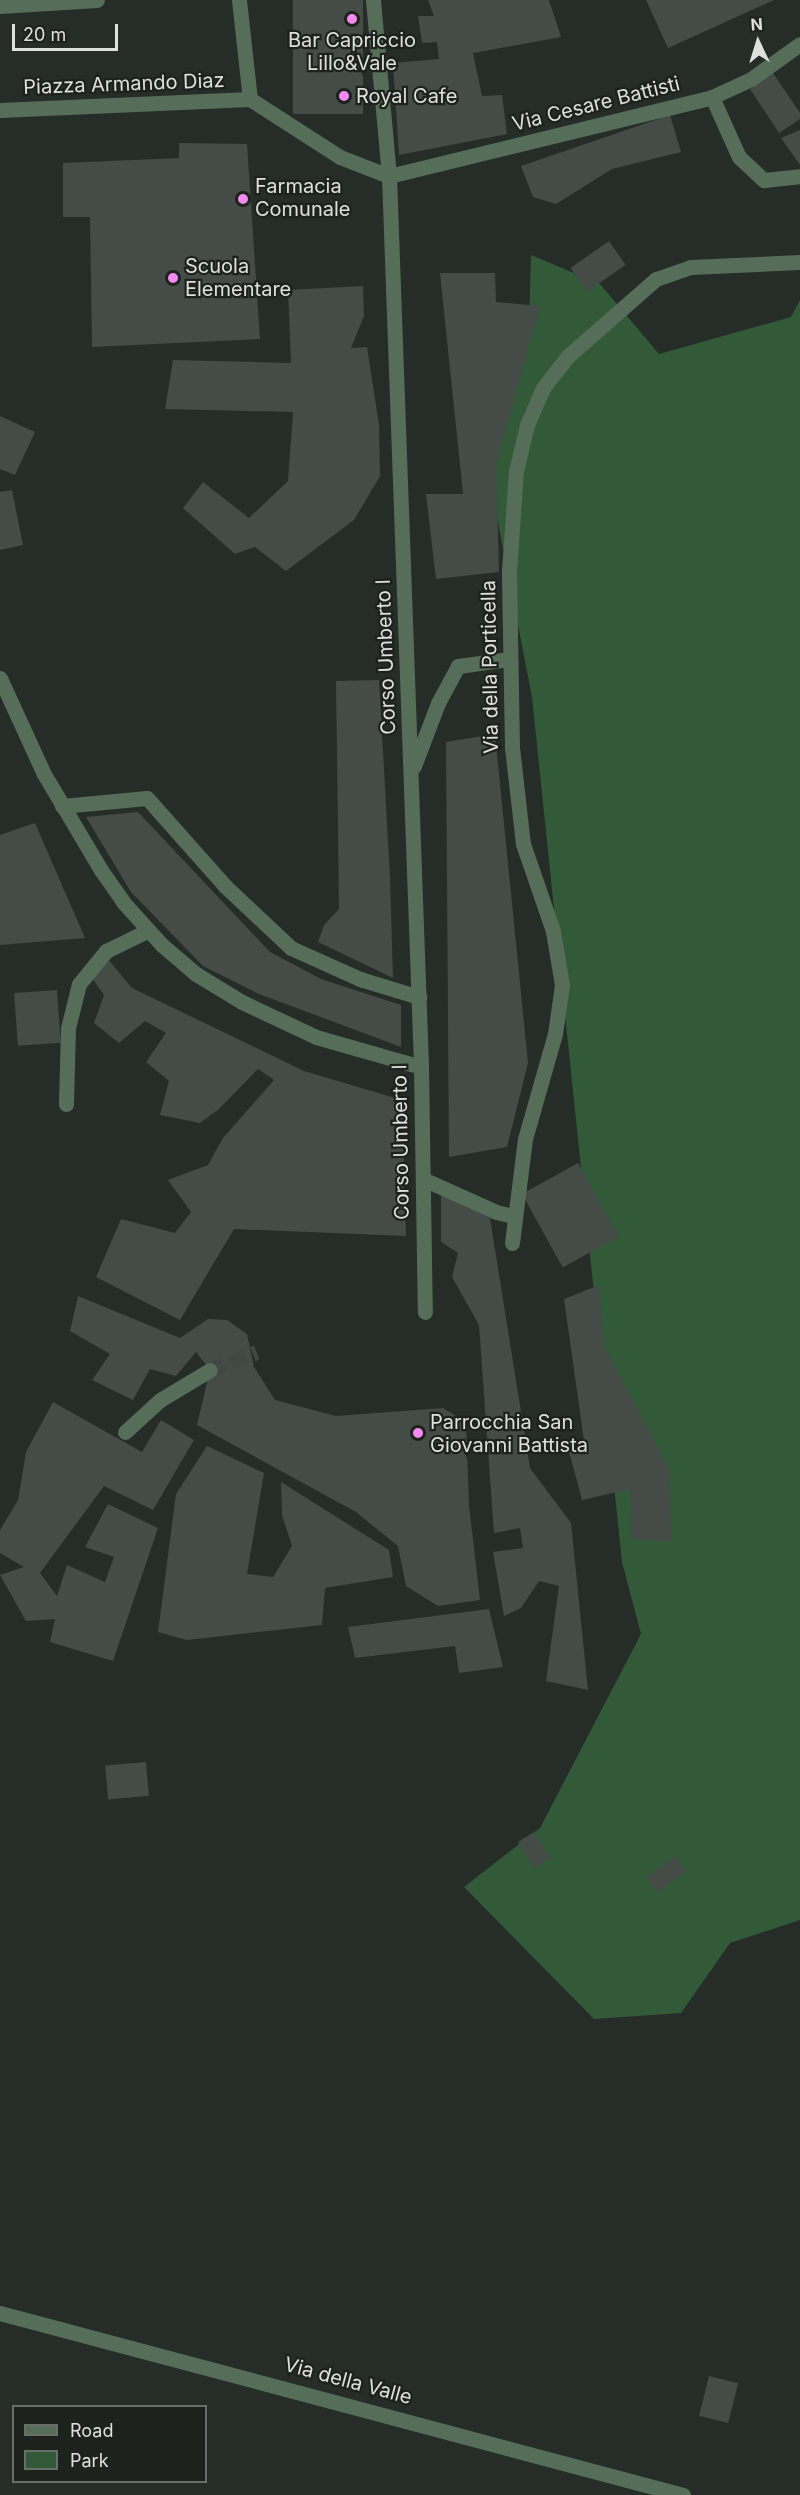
<!DOCTYPE html>
<style>
body{margin:0}
#map{position:relative;width:800px;height:2495px;overflow:hidden;background:#262c27;font-family:Inter,sans-serif}
div>[style]{position:absolute}
.green>*{inset:0;background:#325a39}
.building>*{inset:0;background:#454b46;transform-origin:0 0}
.minor-tunnel>*{height:15px;margin-top:-7.5px;transform-origin:0;background:repeating-linear-gradient(90deg,#414742 0 15px,transparent 0 23px)}
.minor>*{height:15px;margin:-7.5px;padding:0 7.5px;transform-origin:7.5px;border-radius:7.5px;background:#566e59}
.dots>*{width:16px;height:16px;translate:-50% -50%;box-sizing:border-box;border:3px solid #1d221d;border-radius:50%}
span{translate:-50% -50%;white-space:nowrap;text-align:center;line-height:1.15;-webkit-text-stroke:4.5px #1d221d;paint-order:stroke}
.poi-label{font-size:20px;color:#dde0dd}
.left{translate:0 -50%;text-align:left}
.street-label{font-size:20px;color:#dde0dd}
.legend{position:absolute;left:12px;top:2405px;width:195px;height:78px;box-sizing:border-box;background:#1d221d;border:2px solid #6a6e6a;margin:0;padding:8px 10px;list-style:none;font-size:18px;color:#dde0dd}
.legend li{display:flex;align-items:center;gap:12px;height:30px}
.legend b{width:30px;border:2px solid #6a6e6a}
.north{position:absolute;left:728px;top:12px;width:60px;height:60px;-webkit-text-stroke:4px #1d221d;paint-order:stroke;rotate:356deg;font-size:16px;font-weight:700;line-height:24px;text-align:center;color:#dde0dd}
.north::after{content:'';display:block;margin:auto;width:21px;height:27px;background:#dde0dd;clip-path:polygon(50% 0,100% 100%,50% 72%,0 100%)}
.scale{position:absolute;left:12px;top:24px;width:106px;height:27px;box-sizing:border-box;border:3px solid #dde0dd;border-top:0;padding-left:8px;font-size:18px;line-height:21px;white-space:nowrap;color:#dde0dd;-webkit-text-stroke:4px #1d221d;paint-order:stroke}
</style>
<div id="map">
<div class="green">
<i style="clip-path:polygon(531px 255px,600px 284px,659px 354px,791px 317px,800px 300px,800px 1920px,730px 1943px,681px 2013px,594px 2019px,464px 1887px,540px 1828px,641px 1634px,622px 1562px,532px 697px,474px 400px,529px 329px)"></i>
</div>
<div class="building">
<i style="left:293px;top:0;width:70px;height:114px"></i>
<i style="clip-path:polygon(428px 0,549px 0,561px 37px,473px 53px,482px 96px,502px 95px,507px 134px,399px 155px,393px 63px,439px 59px,437px 42px,422px 43px,418px 16px,434px 16px)"></i>
<i style="clip-path:polygon(646px 0,774px 0,668px 48px)"></i>
<i style="clip-path:polygon(773px 73px,800px 113px,800px 119px,779px 133px,750px 89px)"></i>
<i style="clip-path:polygon(670px 115px,681px 152px,612px 169px,556px 204px,533px 197px,521px 166px)"></i>
<i style="clip-path:polygon(800px 130px,800px 165px,781px 138px)"></i>
<i style="clip-path:polygon(179px 143px,247px 144px,260px 339px,92px 347px,90px 217px,63px 217px,63px 163px,179px 158px)"></i>
<i style="left:609px;top:241px;width:29px;height:47px;rotate:55deg"></i>
<i style="clip-path:polygon(440px 273px,495px 273px,496px 302px,540px 306px,496px 464px,499px 572px,436px 579px,426px 494px,463px 494px)"></i>
<i style="clip-path:polygon(363px 286px,364px 316px,351px 348px,367px 347px,379px 425px,380px 476px,354px 520px,286px 571px,255px 547px,235px 554px,183px 508px,203px 482px,249px 518px,288px 481px,293px 412px,165px 409px,173px 360px,291px 363px,288px 290px)"></i>
<i style="clip-path:polygon(0 416px,35px 432px,15px 475px,0 469px)"></i>
<i style="clip-path:polygon(12px 490px,23px 545px,0 550px,0 492px)"></i>
<i style="clip-path:polygon(379px 680px,390px 877px,393px 978px,318px 942px,324px 925px,339px 909px,336px 681px)"></i>
<i style="clip-path:polygon(495px 734px,528px 1063px,507px 1147px,449px 1157px,446px 742px)"></i>
<i style="clip-path:polygon(138px 812px,270px 952px,321px 979px,401px 1005px,401px 1047px,259px 994px,203px 966px,131px 892px,86px 817px)"></i>
<i style="clip-path:polygon(35px 823px,85px 938px,0 945px,0 835px)"></i>
<i style="clip-path:polygon(107px 958px,132px 988px,304px 1071px,402px 1100px,406px 1236px,234px 1229px,180px 1320px,96px 1277px,121px 1219px,175px 1233px,191px 1212px,168px 1180px,208px 1165px,223px 1138px,274px 1080px,258px 1069px,219px 1109px,200px 1123px,160px 1115px,169px 1081px,146px 1062px,166px 1033px,145px 1021px,119px 1043px,94px 1023px,104px 995px,92px 978px)"></i>
<i style="left:57px;top:990px;width:53px;height:43px;rotate:86deg"></i>
<i style="left:578px;top:1163px;width:84px;height:64px;rotate:61deg"></i>
<i style="clip-path:polygon(441px 1195px,490px 1218px,530px 1468px,571px 1523px,588px 1690px,546px 1681px,559px 1586px,539px 1581px,521px 1608px,504px 1616px,493px 1552px,523px 1548px,520px 1528px,494px 1533px,479px 1325px,452px 1277px,458px 1253px,441px 1242px)"></i>
<i style="clip-path:polygon(599px 1285px,604px 1346px,669px 1469px,672px 1542px,631px 1539px,630px 1489px,582px 1500px,569px 1452px,585px 1448px,564px 1299px)"></i>
<i style="clip-path:polygon(78px 1296px,180px 1338px,208px 1319px,227px 1320px,247px 1334px,254px 1367px,275px 1400px,336px 1416px,443px 1408px,466px 1422px,469px 1505px,480px 1600px,438px 1606px,406px 1586px,398px 1546px,356px 1512px,197px 1425px,210px 1370px,196px 1352px,176px 1376px,150px 1369px,133px 1400px,92px 1380px,110px 1354px,70px 1331px)"></i>
<i style="clip-path:polygon(53px 1402px,142px 1452px,161px 1420px,194px 1440px,153px 1510px,104px 1486px,40px 1573px,57px 1596px,67px 1565px,105px 1582px,114px 1557px,85px 1547px,108px 1504px,158px 1528px,113px 1661px,50px 1642px,55px 1619px,26px 1621px,0 1575px,24px 1567px,0 1553px,0 1530px,18px 1500px,26px 1452px)"></i>
<i style="clip-path:polygon(207px 1446px,264px 1473px,247px 1574px,273px 1577px,292px 1546px,282px 1515px,281px 1482px,389px 1550px,393px 1577px,325px 1588px,322px 1625px,187px 1640px,158px 1632px,176px 1494px)"></i>
<i style="clip-path:polygon(489px 1609px,503px 1667px,459px 1673px,455px 1646px,355px 1658px,348px 1627px)"></i>
<i style="left:146px;top:1762px;width:34px;height:41px;rotate:85deg"></i>
<i style="left:534px;top:1832px;width:31px;height:19px;rotate:58deg"></i>
<i style="left:675px;top:1856px;width:19px;height:36px;rotate:54deg"></i>
<i style="left:709px;top:2376px;width:30px;height:41px;rotate:14deg"></i>
</div>
<div class="minor-tunnel">
<i style="left:210px;top:1370px;width:50px;rotate:-21deg"></i>
</div>
<div class="minor">
<i style="left:239px;top:0;width:100px;rotate:83.7deg"></i>
<i style="left:373px;top:0;width:177px;rotate:84.8deg"></i>
<i style="left:389px;top:176px;width:892px;rotate:87.94deg"></i>
<i style="left:421px;top:1067px;width:245px;rotate:89.1deg"></i>
<i style="left:0;top:6px;width:97px;rotate:-3.5deg"></i>
<i style="left:712px;top:97px;width:66px;rotate:65.8deg"></i>
<i style="left:739px;top:157px;width:34px;rotate:43deg"></i>
<i style="left:764px;top:180px;width:36px;rotate:-6deg"></i>
<i style="left:0;top:110px;width:250px;rotate:-2.5deg"></i>
<i style="left:250px;top:99px;width:107px;rotate:32.8deg"></i>
<i style="left:340px;top:157px;width:53px;rotate:21.2deg"></i>
<i style="left:389px;top:176px;width:333px;rotate:-13.7deg"></i>
<i style="left:712px;top:97px;width:43px;rotate:-24.8deg"></i>
<i style="left:751px;top:79px;width:60px;rotate:-35.5deg"></i>
<i style="left:0;top:678px;width:106px;rotate:65.4deg"></i>
<i style="left:44px;top:774px;width:112px;rotate:59.3deg"></i>
<i style="left:101px;top:870px;width:39px;rotate:55deg"></i>
<i style="left:123px;top:902px;width:58px;rotate:47.8deg"></i>
<i style="left:162px;top:945px;width:45px;rotate:40.5deg"></i>
<i style="left:196px;top:974px;width:54px;rotate:31.3deg"></i>
<i style="left:242px;top:1002px;width:82px;rotate:25.3deg"></i>
<i style="left:316px;top:1037px;width:109px;rotate:15.9deg"></i>
<i style="left:414px;top:766px;width:67px;rotate:-69.1deg"></i>
<i style="left:438px;top:703px;width:42px;rotate:-61.6deg"></i>
<i style="left:458px;top:666px;width:52px;rotate:-7.7deg"></i>
<i style="left:62px;top:806px;width:85px;rotate:-5.4deg"></i>
<i style="left:147px;top:798px;width:118px;rotate:48.4deg"></i>
<i style="left:225px;top:886px;width:91px;rotate:43.2deg"></i>
<i style="left:291px;top:948px;width:76px;rotate:24.2deg"></i>
<i style="left:360px;top:979px;width:62px;rotate:17deg"></i>
<i style="left:66px;top:1104px;width:76px;rotate:-88.5deg"></i>
<i style="left:68px;top:1028px;width:45px;rotate:-76deg"></i>
<i style="left:79px;top:984px;width:43px;rotate:-50.7deg"></i>
<i style="left:106px;top:951px;width:46px;rotate:-26deg"></i>
<i style="left:423px;top:1179px;width:80px;rotate:24.3deg"></i>
<i style="left:496px;top:1212px;width:17px;rotate:13deg"></i>
<i style="left:512px;top:1243px;width:105px;rotate:-82.9deg"></i>
<i style="left:525px;top:1139px;width:109px;rotate:-74.1deg"></i>
<i style="left:555px;top:1034px;width:49px;rotate:-81.9deg"></i>
<i style="left:562px;top:985px;width:55px;rotate:-99.5deg"></i>
<i style="left:553px;top:931px;width:92px;rotate:-109deg"></i>
<i style="left:523px;top:844px;width:98px;rotate:-96.5deg"></i>
<i style="left:512px;top:747px;width:176px;rotate:-91deg"></i>
<i style="left:509px;top:571px;width:100px;rotate:-86deg"></i>
<i style="left:516px;top:471px;width:47px;rotate:-76.6deg"></i>
<i style="left:527px;top:425px;width:40px;rotate:-66.6deg"></i>
<i style="left:543px;top:388px;width:41px;rotate:-52deg"></i>
<i style="left:568px;top:356px;width:117px;rotate:-41.2deg"></i>
<i style="left:656px;top:279px;width:36px;rotate:-19deg"></i>
<i style="left:690px;top:267px;width:110px;rotate:-2.6deg"></i>
<i style="left:125px;top:1432px;width:47px;rotate:-42.4deg"></i>
<i style="left:160px;top:1400px;width:58px;rotate:-31deg"></i>
<i style="left:0;top:2313px;width:707px;rotate:14.92deg"></i>
</div>
<div class="dots">
<i style="left:352px;top:19px;background:#f489f0"></i>
<i style="left:344px;top:96px;background:#f489f0"></i>
<i style="left:243px;top:199px;background:#f489f0"></i>
<i style="left:173px;top:278px;background:#f489f0"></i>
<i style="left:418px;top:1433px;background:#f489f0"></i>
</div>
<div class="poi-label">
<span style="left:352px;top:52px">Bar Capriccio<br>Lillo&amp;Vale</span>
<span class="left" style="left:356px;top:96px">Royal Cafe</span>
<span class="left" style="left:255px;top:198px">Farmacia<br>Comunale</span>
<span class="left" style="left:185px;top:278px">Scuola<br>Elementare</span>
<span class="left" style="left:430px;top:1434px">Parrocchia San<br>Giovanni Battista</span>
</div>
<div class="street-label">
<span style="left:124px;top:84px;rotate:-2deg">Piazza Armando Diaz</span>
<span style="left:596px;top:104px;rotate:-14deg">Via Cesare Battisti</span>
<span style="left:386px;top:657px;rotate:-92deg">Corso Umberto I</span>
<span style="left:490px;top:667px;rotate:-91deg">Via della Porticella</span>
<span style="left:401px;top:1142px;rotate:-91deg">Corso Umberto I</span>
<span style="left:348px;top:2381px;rotate:15deg">Via della Valle</span>
</div>
<ul class="legend">
<li><b style="height:8px;background:#566e59"></b>Road</li>
<li><b style="height:16px;background:#325a39"></b>Park</li>
</ul>
<div class="north">N</div>
<div class="scale">20 m</div>
</div>
